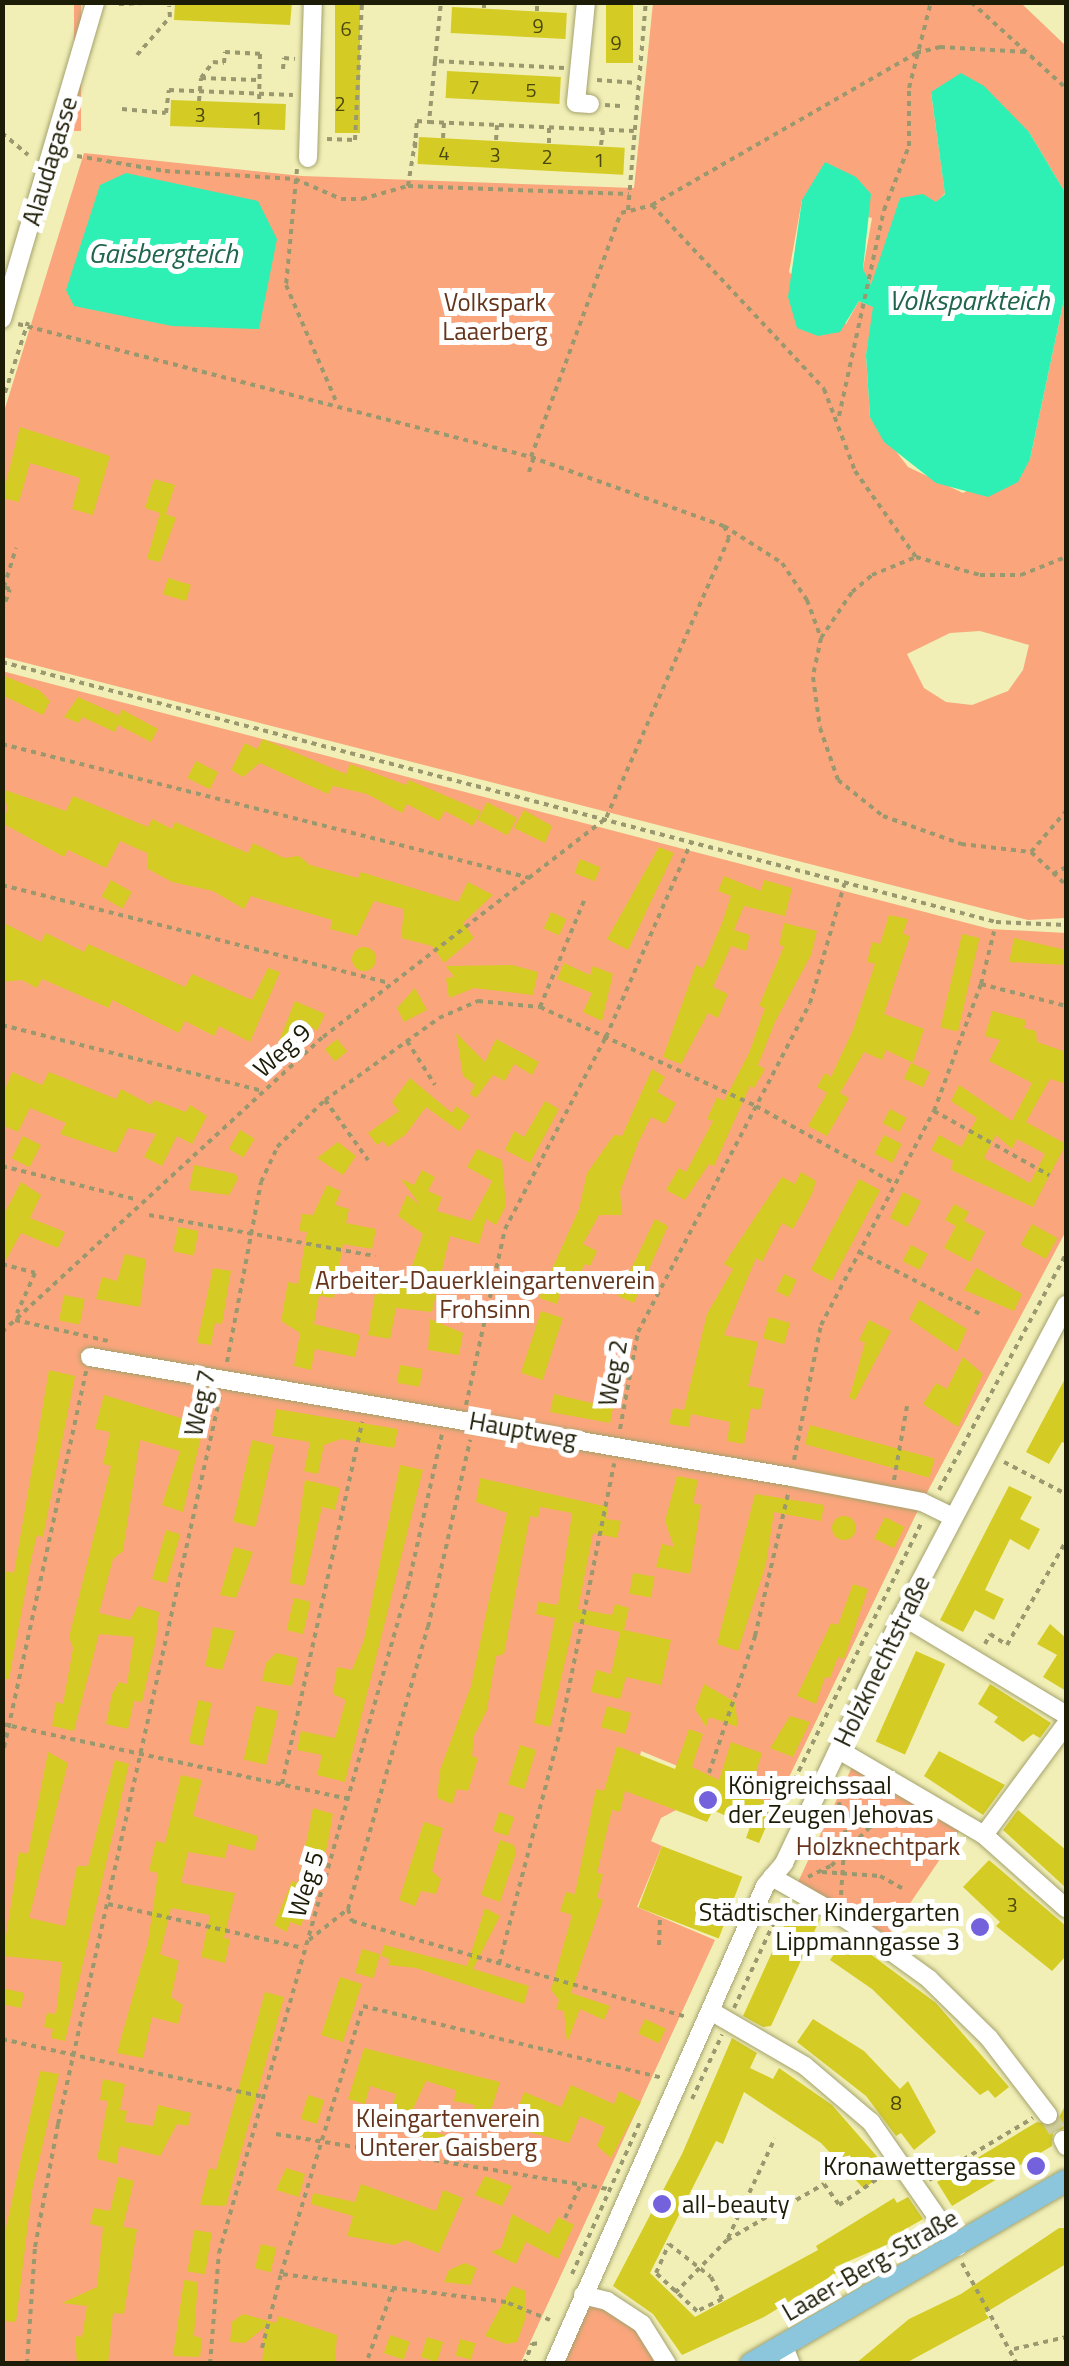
<!DOCTYPE html>
<meta charset="utf-8">
<style>
body{margin:0}
#map{position:relative;width:1069px;height:2366px;overflow:hidden;background:#f1efb6;font-family:"Titillium Web",sans-serif}
div>[style]{position:absolute}
.green>*{inset:0;background:#faa57c;transform-origin:0 0}
.water>*{inset:0;background:#2ff0b4}
.building>*{inset:0;background:#d4cb24;transform-origin:0 0}
.round{border-radius:50%}
.minor-tunnel>*{height:18px;margin-top:-9px;transform-origin:0;background:repeating-linear-gradient(90deg,#d1cf9c 0 18px,transparent 0 27px)}
.path>*{height:4px;margin-top:-2px;transform-origin:0;background:repeating-linear-gradient(90deg,#9a986e 0 5px,transparent 0 10px)}
.roads{filter:drop-shadow(0 0 2px #a4a26d) drop-shadow(0 0 2px #a4a26d)}
.minor>*{height:18px;margin:-9px;padding:0 9px;transform-origin:9px;border-radius:9px;background:#fff}
.major>*{height:22px;margin:-11px;padding:0 11px;transform-origin:11px;border-radius:11px;background:#8bc6dc}
.dots>*{width:28px;height:28px;translate:-50% -50%;box-sizing:border-box;border:5px solid #fff;border-radius:50%}
span{translate:-50% -50%;white-space:nowrap;text-align:center;line-height:1.15;-webkit-text-stroke:10px #fff;paint-order:stroke}
.number-label{font-size:20px;color:#4b480e}
.number-label span{-webkit-text-stroke-width:0}
.street-label{font-size:25px;color:#1d1c06}
.park-label{font-size:25px;color:#65341b}
.poi-label{font-size:25px;color:#1d1c06}
.left{translate:0 -50%;text-align:left}
.right{translate:-100% -50%;text-align:right}
.water-label{font-size:28px;color:#21654d;font-style:italic}
.frame{position:absolute;inset:0;border:5px solid #1d1c06;pointer-events:none}
</style>
<div id="map">
<div class="green">
<i style="left:74px;top:3px;width:7px;height:128px"></i>
<i style="clip-path:polygon(evenodd,653px 3px,1021px 3px,1066px 46px,1066px 194px,1029px 132px,931px 92px,945px 193px,936px 203px,900px 198px,877px 281px,871px 285px,864px 279px,863px 269px,872px 218px,802px 200px,789px 272px,846px 324px,859px 301px,874px 307px,866px 355px,870px 417px,908px 467px,963px 493px,1030px 459px,1066px 290px,1066px 918px,1028px 920px,3px 657px,2px 418px,84px 153px,302px 176px,634px 188px,653px 3px,980px 631px,1029px 645px,1023px 670px,1008px 691px,972px 705px,946px 702px,924px 688px,907px 654px,950px 633px,980px 631px)"></i>
<i style="clip-path:polygon(2px 671px,990px 929px,1066px 933px,1066px 1231px,922px 1502px,775px 1806px,641px 1751px,633px 1793px,678px 1809px,661px 1818px,651px 1841px,662px 1846px,637px 1907px,715px 1940px,521px 2362px,3px 2363px)"></i>
<i style="clip-path:polygon(853px 1765px,961px 1828px,888px 1936px,798px 1882px)"></i>
<i style="clip-path:polygon(597px 2306px,643px 2335px,661px 2364px,560px 2364px,588px 2308px)"></i>
</div>
<div class="water">
<i style="clip-path:polygon(961px 73px,984px 86px,1029px 132px,1066px 194px,1066px 290px,1030px 459px,1018px 482px,988px 497px,936px 483px,884px 442px,870px 417px,866px 355px,873px 307px,859px 301px,840px 332px,818px 336px,797px 328px,788px 297px,802px 200px,825px 162px,856px 177px,871px 194px,863px 269px,871px 285px,900px 198px,923px 194px,936px 202px,945px 194px,931px 92px)"></i>
<i style="clip-path:polygon(126px 173px,258px 201px,277px 239px,259px 329px,172px 326px,74px 306px,66px 290px,100px 185px)"></i>
</div>
<div class="building">
<i style="clip-path:polygon(175px 2px,292px 2px,290px 25px,174px 20px)"></i>
<i style="left:335px;top:2px;width:25px;height:131px"></i>
<i style="left:606px;top:2px;width:27px;height:61px"></i>
<i style="left:452px;top:7px;width:115px;height:26px;rotate:3deg"></i>
<i style="left:447px;top:71px;width:114px;height:27px;rotate:3deg"></i>
<i style="left:171px;top:100px;width:115px;height:26px;rotate:2deg"></i>
<i style="left:419px;top:137px;width:206px;height:27px;rotate:3deg"></i>
<i style="clip-path:polygon(20px 427px,110px 456px,93px 515px,72px 509px,80px 478px,30px 463px,19px 502px,2px 498px)"></i>
<i style="clip-path:polygon(154px 479px,175px 485px,166px 514px,176px 518px,160px 562px,147px 559px,160px 513px,145px 508px)"></i>
<i style="left:168px;top:578px;width:24px;height:17px;rotate:17deg"></i>
<i style="clip-path:polygon(2px 675px,39px 690px,50px 701px,43px 715px,2px 695px)"></i>
<i style="clip-path:polygon(78px 697px,120px 716px,121px 709px,158px 729px,151px 742px,118px 725px,115px 732px,82px 717px,79px 723px,64px 717px)"></i>
<i style="clip-path:polygon(263px 739px,346px 774px,350px 764px,406px 785px,409px 780px,481px 811px,473px 826px,445px 811px,439px 821px,407px 804px,402px 813px,367px 794px,333px 786px,328px 794px,260px 763px,243px 777px,231px 770px,245px 743px,257px 749px)"></i>
<i style="left:196px;top:761px;width:25px;height:19px;rotate:27deg"></i>
<i style="clip-path:polygon(2px 789px,66px 811px,73px 796px,148px 827px,152px 819px,172px 829px,175px 822px,248px 853px,253px 843px,284px 858px,299px 856px,310px 865px,358px 878px,361px 872px,458px 902px,468px 882px,493px 895px,463px 923px,474px 938px,444px 963px,432px 946px,401px 938px,404px 909px,374px 901px,357px 936px,330px 929px,332px 920px,251px 896px,244px 909px,213px 891px,172px 882px,148px 869px,147px 853px,120px 841px,106px 868px,68px 850px,64px 857px,2px 823px,8px 809px)"></i>
<i style="left:487px;top:802px;width:34px;height:20px;rotate:28deg"></i>
<i style="clip-path:polygon(524px 810px,552px 826px,545px 843px,514px 828px)"></i>
<i style="clip-path:polygon(659px 847px,674px 853px,628px 950px,607px 939px)"></i>
<i style="left:580px;top:859px;width:22px;height:15px;rotate:22deg"></i>
<i style="clip-path:polygon(724px 876px,761px 891px,764px 880px,792px 888px,785px 916px,744px 906px,734px 930px,750px 935px,746px 951px,731px 946px,713px 987px,728px 994px,718px 1018px,708px 1013px,681px 1064px,663px 1057px,696px 965px,703px 968px,722px 923px,731px 896px,718px 891px)"></i>
<i style="left:111px;top:880px;width:24px;height:19px;rotate:30deg"></i>
<i style="left:551px;top:912px;width:17px;height:18px;rotate:24deg"></i>
<i style="clip-path:polygon(889px 915px,908px 919px,903px 934px,910px 936px,884px 1014px,924px 1029px,913px 1063px,886px 1050px,882px 1060px,864px 1052px,840px 1093px,849px 1098px,827px 1136px,808px 1126px,827px 1093px,817px 1087px,825px 1073px,831px 1077px,853px 1030px,875px 964px,867px 962px,872px 942px,880px 944px)"></i>
<i style="clip-path:polygon(2px 922px,41px 942px,46px 933px,84px 952px,88px 944px,185px 987px,192px 974px,252px 1000px,268px 968px,280px 972px,250px 1042px,219px 1026px,214px 1036px,185px 1021px,179px 1033px,112px 1000px,109px 1008px,42px 979px,37px 988px,22px 980px,2px 982px)"></i>
<i style="clip-path:polygon(784px 923px,817px 931px,811px 955px,775px 1022px,758px 1065px,765px 1069px,754px 1088px,750px 1086px,714px 1166px,709px 1164px,685px 1200px,666px 1190px,679px 1168px,686px 1172px,713px 1121px,707px 1119px,717px 1097px,724px 1101px,749px 1053px,765px 1008px,759px 1006px,784px 946px,779px 945px)"></i>
<i style="left:962px;top:934px;width:18px;height:96px;rotate:13deg"></i>
<i style="clip-path:polygon(1014px 938px,1066px 950px,1066px 965px,1009px 962px)"></i>
<i class="round" style="left:352px;top:947px;width:24px;height:24px"></i>
<i style="clip-path:polygon(564px 963px,590px 975px,593px 966px,613px 974px,602px 1021px,583px 1012px,592px 993px,557px 979px)"></i>
<i style="clip-path:polygon(512px 965px,538px 972px,533px 995px,474px 988px,449px 998px,446px 978px,454px 977px,446px 966px)"></i>
<i style="clip-path:polygon(415px 988px,427px 1010px,404px 1022px,397px 1008px)"></i>
<i style="clip-path:polygon(295px 1001px,325px 1014px,317px 1031px,300px 1019px,291px 1052px,276px 1048px)"></i>
<i style="clip-path:polygon(evenodd,992px 1011px,1026px 1020px,1024px 1028px,1036px 1031px,1037px 1042px,1066px 1052px,1066px 1084px,1050px 1079px,1026px 1122px,1066px 1144px,1033px 1207px,951px 1170px,953px 1161px,931px 1150px,939px 1135px,961px 1147px,977px 1118px,951px 1101px,959px 1085px,1012px 1121px,1032px 1083px,989px 1061px,1000px 1040px,985px 1036px,992px 1011px,996px 1135px,1012px 1149px,1017px 1139px,1045px 1154px,1030px 1183px,984px 1158px,996px 1135px)"></i>
<i style="clip-path:polygon(456px 1033px,485px 1062px,496px 1039px,539px 1062px,532px 1075px,514px 1064px,505px 1081px,493px 1075px,476px 1098px,470px 1094px,475px 1085px,463px 1076px)"></i>
<i style="left:337px;top:1039px;width:16px;height:16px;rotate:50deg"></i>
<i style="left:911px;top:1063px;width:21px;height:17px;rotate:25deg"></i>
<i style="clip-path:polygon(652px 1069px,665px 1077px,657px 1092px,676px 1103px,665px 1124px,651px 1117px,638px 1143px,620px 1192px,622px 1215px,599px 1215px,583px 1244px,597px 1251px,590px 1266px,585px 1264px,574px 1284px,565px 1280px,557px 1304px,539px 1298px,579px 1209px,587px 1173px,614px 1135px,622px 1136px)"></i>
<i style="clip-path:polygon(12px 1072px,42px 1085px,49px 1072px,116px 1099px,121px 1089px,151px 1105px,154px 1100px,186px 1112px,190px 1105px,207px 1116px,192px 1144px,177px 1136px,162px 1166px,144px 1157px,156px 1134px,128px 1128px,116px 1153px,60px 1134px,66px 1123px,30px 1108px,18px 1132px,2px 1125px,2px 1097px)"></i>
<i style="clip-path:polygon(410px 1078px,452px 1113px,456px 1106px,470px 1116px,459px 1131px,426px 1107px,406px 1134px,388px 1147px,383px 1141px,377px 1145px,368px 1133px,399px 1111px,392px 1102px)"></i>
<i style="clip-path:polygon(545px 1101px,559px 1109px,530px 1163px,505px 1150px,514px 1131px,524px 1137px)"></i>
<i style="left:890px;top:1109px;width:19px;height:16px;rotate:28deg"></i>
<i style="left:240px;top:1130px;width:17px;height:22px;rotate:31deg"></i>
<i style="left:884px;top:1135px;width:20px;height:21px;rotate:27deg"></i>
<i style="left:23px;top:1136px;width:20px;height:25px;rotate:27deg"></i>
<i style="clip-path:polygon(338px 1142px,356px 1156px,343px 1175px,317px 1158px)"></i>
<i style="clip-path:polygon(477px 1149px,502px 1160px,506px 1206px,496px 1225px,486px 1219px,479px 1244px,450px 1236px,432px 1312px,396px 1308px,390px 1339px,368px 1335px,378px 1276px,407px 1281px,423px 1234px,398px 1216px,407px 1195px,420px 1205px,401px 1179px,414px 1185px,422px 1170px,435px 1177px,428px 1191px,442px 1197px,437px 1211px,471px 1221px,492px 1181px,467px 1167px)"></i>
<i style="clip-path:polygon(194px 1165px,236px 1174px,238px 1179px,229px 1195px,189px 1190px)"></i>
<i style="clip-path:polygon(801px 1172px,816px 1181px,812px 1194px,793px 1229px,782px 1223px,762px 1262px,756px 1258px,724px 1335px,758px 1342px,748px 1386px,764px 1389px,760px 1410px,751px 1408px,744px 1444px,727px 1441px,730px 1422px,691px 1414px,689px 1427px,669px 1424px,673px 1408px,684px 1410px,707px 1314px,733px 1269px,724px 1264px,782px 1177px,795px 1184px)"></i>
<i style="left:859px;top:1179px;width:24px;height:103px;rotate:28deg"></i>
<i style="clip-path:polygon(21px 1182px,41px 1195px,30px 1218px,65px 1232px,58px 1248px,21px 1233px,2px 1267px,2px 1218px)"></i>
<i style="clip-path:polygon(327px 1185px,341px 1191px,335px 1205px,349px 1209px,346px 1223px,376px 1229px,372px 1249px,343px 1244px,334px 1298px,319px 1296px,314px 1324px,360px 1335px,355px 1357px,315px 1349px,311px 1370px,294px 1366px,300px 1333px,281px 1321px,288px 1282px,298px 1284px,307px 1232px,299px 1231px,302px 1214px,313px 1215px)"></i>
<i style="left:903px;top:1192px;width:20px;height:29px;rotate:27deg"></i>
<i style="clip-path:polygon(954px 1204px,969px 1212px,964px 1221px,985px 1232px,970px 1262px,944px 1248px,956px 1226px,945px 1220px)"></i>
<i style="clip-path:polygon(655px 1219px,668px 1226px,634px 1303px,618px 1296px)"></i>
<i style="left:1032px;top:1224px;width:29px;height:24px;rotate:29deg"></i>
<i style="left:178px;top:1227px;width:21px;height:25px;rotate:11deg"></i>
<i style="left:911px;top:1245px;width:19px;height:18px;rotate:28deg"></i>
<i style="clip-path:polygon(125px 1254px,146px 1259px,140px 1307px,96px 1299px,102px 1277px,117px 1281px)"></i>
<i style="clip-path:polygon(213px 1268px,231px 1271px,222px 1324px,215px 1323px,211px 1345px,197px 1343px)"></i>
<i style="clip-path:polygon(976px 1268px,1022px 1294px,1014px 1311px,964px 1290px)"></i>
<i style="left:784px;top:1274px;width:14px;height:19px;rotate:25deg"></i>
<i style="left:64px;top:1295px;width:21px;height:26px;rotate:11deg"></i>
<i style="clip-path:polygon(919px 1300px,967px 1329px,957px 1352px,909px 1319px)"></i>
<i style="left:541px;top:1311px;width:23px;height:65px;rotate:18deg"></i>
<i style="left:769px;top:1317px;width:22px;height:22px;rotate:16deg"></i>
<i style="clip-path:polygon(430px 1319px,463px 1333px,459px 1355px,428px 1350px)"></i>
<i style="clip-path:polygon(869px 1320px,891px 1331px,855px 1400px,849px 1398px,865px 1343px,859px 1340px)"></i>
<i style="clip-path:polygon(963px 1357px,983px 1374px,958px 1427px,923px 1404px,936px 1383px,947px 1389px)"></i>
<i style="left:400px;top:1365px;width:23px;height:18px;rotate:10deg"></i>
<i style="clip-path:polygon(49px 1370px,75px 1376px,43px 1537px,37px 1535px,32px 1556px,9px 1679px,2px 1679px,2px 1581px,5px 1571px,14px 1573px)"></i>
<i style="clip-path:polygon(1066px 1377px,1066px 1444px,1062px 1442px,1049px 1464px,1026px 1452px)"></i>
<i style="clip-path:polygon(554px 1394px,613px 1408px,610px 1423px,550px 1412px)"></i>
<i style="clip-path:polygon(104px 1395px,204px 1425px,183px 1512px,162px 1505px,180px 1451px,140px 1440px,123px 1551px,113px 1559px,99px 1613px,130px 1620px,138px 1606px,159px 1612px,156px 1640px,142px 1702px,134px 1701px,128px 1729px,106px 1724px,112px 1694px,119px 1682px,127px 1684px,134px 1637px,99px 1634px,74px 1731px,52px 1726px,56px 1702px,63px 1704px,73px 1648px,69px 1637px,111px 1466px,103px 1464px,110px 1432px,95px 1429px)"></i>
<i style="clip-path:polygon(276px 1409px,398px 1429px,394px 1448px,341px 1439px,324px 1445px,318px 1474px,304px 1471px,310px 1442px,272px 1436px)"></i>
<i style="left:810px;top:1425px;width:129px;height:20px;rotate:15deg"></i>
<i style="left:252px;top:1440px;width:23px;height:84px;rotate:13deg"></i>
<i style="clip-path:polygon(400px 1465px,423px 1470px,345px 1782px,317px 1775px,322px 1755px,297px 1750px,301px 1731px,335px 1738px,346px 1700px,333px 1694px,337px 1667px,352px 1670px,364px 1640px)"></i>
<i style="clip-path:polygon(677px 1476px,698px 1480px,693px 1503px,701px 1505px,690px 1574px,656px 1567px,662px 1544px,674px 1547px,665px 1521px)"></i>
<i style="clip-path:polygon(480px 1478px,608px 1507px,606px 1519px,621px 1521px,617px 1538px,593px 1533px,578px 1609px,612px 1615px,615px 1604px,629px 1608px,624px 1630px,671px 1640px,661px 1685px,626px 1677px,620px 1699px,591px 1692px,596px 1670px,611px 1674px,620px 1632px,574px 1622px,550px 1727px,534px 1723px,555px 1618px,536px 1614px,538px 1602px,558px 1605px,572px 1513px,540px 1507px,538px 1518px,530px 1516px,504px 1654px,496px 1656px,487px 1710px,474px 1736px,472px 1756px,478px 1758px,468px 1791px,457px 1789px,452px 1804px,437px 1798px,440px 1770px,471px 1686px,507px 1513px,476px 1502px)"></i>
<i style="clip-path:polygon(305px 1480px,340px 1488px,335px 1510px,322px 1507px,304px 1586px,290px 1583px)"></i>
<i style="clip-path:polygon(1009px 1486px,1032px 1497px,1020px 1519px,1040px 1529px,1029px 1550px,1010px 1539px,997px 1565px,985px 1590px,1004px 1599px,994px 1620px,975px 1610px,963px 1632px,940px 1620px)"></i>
<i style="clip-path:polygon(755px 1494px,824px 1505px,821px 1521px,774px 1512px,766px 1564px,738px 1651px,717px 1644px)"></i>
<i class="round" style="left:832px;top:1516px;width:24px;height:24px"></i>
<i style="left:885px;top:1517px;width:22px;height:24px;rotate:27deg"></i>
<i style="left:166px;top:1530px;width:15px;height:51px;rotate:16deg"></i>
<i style="clip-path:polygon(234px 1547px,253px 1552px,236px 1598px,220px 1595px)"></i>
<i style="left:633px;top:1573px;width:22px;height:21px;rotate:10deg"></i>
<i style="clip-path:polygon(853px 1584px,868px 1589px,844px 1659px,838px 1657px,830px 1678px,825px 1677px,816px 1704px,797px 1696px,831px 1623px,838px 1625px)"></i>
<i style="left:294px;top:1598px;width:17px;height:33px;rotate:13deg"></i>
<i style="clip-path:polygon(1050px 1624px,1066px 1638px,1066px 1691px,1043px 1677px,1057px 1655px,1037px 1644px)"></i>
<i style="clip-path:polygon(213px 1627px,235px 1631px,222px 1670px,205px 1666px)"></i>
<i style="left:916px;top:1651px;width:32px;height:99px;rotate:24deg"></i>
<i style="clip-path:polygon(276px 1653px,298px 1658px,292px 1686px,262px 1681px,266px 1663px)"></i>
<i style="clip-path:polygon(704px 1684px,735px 1702px,738px 1727px,709px 1717px,706px 1727px,695px 1709px)"></i>
<i style="clip-path:polygon(990px 1684px,1051px 1723px,1040px 1738px,1033px 1734px,1023px 1742px,994px 1722px,998px 1717px,978px 1704px)"></i>
<i style="left:198px;top:1700px;width:14px;height:44px;rotate:12deg"></i>
<i style="left:256px;top:1706px;width:23px;height:55px;rotate:13deg"></i>
<i style="left:607px;top:1706px;width:25px;height:22px;rotate:16deg"></i>
<i style="clip-path:polygon(790px 1716px,810px 1722px,793px 1757px,770px 1748px)"></i>
<i style="clip-path:polygon(689px 1729px,703px 1734px,692px 1767px,719px 1780px,731px 1742px,762px 1753px,749px 1794px,775px 1806px,759px 1843px,746px 1838px,750px 1827px,713px 1810px,707px 1822px,625px 1791px,620px 1812px,612px 1810px,597px 1873px,603px 1874px,597px 1898px,603px 1900px,571px 1993px,610px 2006px,604px 2020px,580px 2009px,567px 2043px,564px 2011px,556px 2009px,559px 2000px,551px 1990px,572px 1915px,560px 1911px,566px 1892px,575px 1894px,596px 1789px,604px 1791px,617px 1746px,675px 1769px)"></i>
<i style="left:520px;top:1745px;width:17px;height:41px;rotate:17deg"></i>
<i style="clip-path:polygon(939px 1751px,1005px 1785px,983px 1815px,924px 1776px)"></i>
<i style="clip-path:polygon(48px 1752px,68px 1763px,29px 1918px,65px 1926px,77px 1866px,88px 1866px,115px 1760px,129px 1764px,65px 2041px,51px 2038px,53px 2029px,44px 2027px,47px 2013px,56px 2014px,62px 1962px,3px 1956px,19px 1852px,28px 1854px)"></i>
<i style="clip-path:polygon(181px 1775px,202px 1780px,193px 1816px,258px 1836px,254px 1851px,228px 1844px,225px 1858px,188px 1852px,181px 1883px,235px 1893px,224px 1938px,230px 1939px,225px 1963px,201px 1957px,210px 1915px,171px 1908px,160px 1954px,179px 1961px,171px 1997px,183px 2005px,178px 2024px,152px 2017px,143px 2058px,117px 2053px,148px 1942px,158px 1873px,149px 1871px,156px 1841px,165px 1843px)"></i>
<i style="clip-path:polygon(313px 1808px,333px 1814px,327px 1847px,301px 1926px,290px 1922px,287px 1932px,274px 1925px,292px 1881px,298px 1883px)"></i>
<i style="clip-path:polygon(1018px 1810px,1066px 1850px,1066px 1888px,1003px 1830px)"></i>
<i style="left:499px;top:1812px;width:16px;height:20px;rotate:18deg"></i>
<i style="clip-path:polygon(424px 1822px,443px 1828px,432px 1871px,441px 1879px,436px 1894px,421px 1891px,415px 1906px,399px 1900px)"></i>
<i style="clip-path:polygon(500px 1840px,514px 1845px,516px 1853px,500px 1902px,481px 1895px)"></i>
<i style="left:662px;top:1846px;width:86px;height:66px;rotate:21deg"></i>
<i style="clip-path:polygon(989px 1860px,1066px 1926px,1066px 1956px,1052px 1971px,996px 1926px,1000px 1922px,963px 1887px)"></i>
<i style="clip-path:polygon(794px 1904px,820px 1919px,771px 2026px,763px 2027px,743px 2016px)"></i>
<i style="clip-path:polygon(485px 1908px,500px 1916px,473px 1969px,529px 1986px,524px 2004px,416px 1968px,388px 1965px,390px 1959px,381px 1956px,384px 1945px,467px 1966px)"></i>
<i style="clip-path:polygon(846px 1936px,936px 2003px,1009px 2087px,995px 2098px,988px 2090px,980px 2095px,872px 1989px,830px 1960px)"></i>
<i style="left:362px;top:1949px;width:19px;height:25px;rotate:16deg"></i>
<i style="left:340px;top:1977px;width:23px;height:61px;rotate:18deg"></i>
<i style="clip-path:polygon(2px 1988px,24px 1993px,21px 2008px,2px 2004px)"></i>
<i style="clip-path:polygon(265px 1992px,284px 1997px,226px 2206px,200px 2205px,209px 2168px,216px 2170px)"></i>
<i style="left:645px;top:2019px;width:23px;height:16px;rotate:25deg"></i>
<i style="clip-path:polygon(813px 2019px,864px 2051px,900px 2089px,908px 2081px,936px 2132px,914px 2150px,901px 2133px,896px 2136px,866px 2096px,797px 2042px)"></i>
<i style="clip-path:polygon(732px 2038px,757px 2053px,750px 2068px,773px 2079px,779px 2068px,832px 2105px,888px 2169px,864px 2189px,821px 2143px,744px 2092px,723px 2144px,716px 2141px,650px 2273px,695px 2317px,818px 2250px,816px 2246px,894px 2198px,897px 2203px,908px 2197px,923px 2219px,904px 2230px,907px 2236px,835px 2267px,838px 2272px,764px 2317px,682px 2355px,653px 2314px,613px 2286px,682px 2154px)"></i>
<i style="clip-path:polygon(364px 2048px,500px 2082px,488px 2120px,471px 2118px,475px 2105px,454px 2101px,456px 2090px,426px 2081px,411px 2113px,392px 2108px,396px 2094px,370px 2086px,365px 2104px,348px 2099px)"></i>
<i style="clip-path:polygon(40px 2071px,59px 2074px,32px 2191px,16px 2322px,2px 2321px,4px 2237px)"></i>
<i style="clip-path:polygon(103px 2079px,125px 2084px,120px 2110px,127px 2111px,125px 2122px,153px 2126px,158px 2105px,191px 2113px,188px 2126px,177px 2124px,160px 2156px,119px 2146px,117px 2164px,97px 2159px,108px 2101px,100px 2100px)"></i>
<i style="clip-path:polygon(571px 2085px,614px 2104px,619px 2091px,641px 2102px,611px 2158px,597px 2146px,605px 2127px,580px 2116px,569px 2143px,511px 2127px,524px 2092px,561px 2107px)"></i>
<i style="left:308px;top:2095px;width:17px;height:25px;rotate:17deg"></i>
<i style="clip-path:polygon(1066px 2104px,1066px 2128px,1053px 2132px,1052px 2146px,952px 2206px,937px 2182px,1037px 2122px,1055px 2125px)"></i>
<i style="left:423px;top:2128px;width:24px;height:20px;rotate:19deg"></i>
<i style="clip-path:polygon(286px 2168px,305px 2174px,299px 2197px,276px 2190px)"></i>
<i style="clip-path:polygon(485px 2176px,512px 2186px,502px 2206px,475px 2195px)"></i>
<i style="clip-path:polygon(118px 2177px,134px 2181px,123px 2227px,137px 2229px,124px 2314px,113px 2313px,108px 2364px,77px 2364px,75px 2336px,82px 2337px,87px 2306px,62px 2303px,97px 2287px,103px 2227px,90px 2224px,94px 2208px,110px 2211px)"></i>
<i style="clip-path:polygon(361px 2184px,436px 2211px,443px 2190px,463px 2198px,439px 2253px,405px 2240px,395px 2245px,347px 2236px,353px 2216px,311px 2204px,313px 2193px,355px 2202px)"></i>
<i style="clip-path:polygon(512px 2214px,549px 2234px,558px 2217px,574px 2225px,558px 2259px,526px 2242px,516px 2264px,491px 2252px,501px 2248px)"></i>
<i style="clip-path:polygon(1059px 2228px,1066px 2228px,1066px 2264px,985px 2313px,989px 2318px,904px 2364px,855px 2364px,909px 2319px,961px 2294px)"></i>
<i style="left:194px;top:2230px;width:18px;height:42px;rotate:9deg"></i>
<i style="left:261px;top:2244px;width:16px;height:25px;rotate:14deg"></i>
<i style="clip-path:polygon(465px 2263px,477px 2268px,470px 2285px,444px 2282px,449px 2270px)"></i>
<i style="clip-path:polygon(184px 2280px,198px 2282px,194px 2336px,202px 2338px,200px 2357px,173px 2356px)"></i>
<i style="clip-path:polygon(512px 2286px,526px 2291px,526px 2317px,517px 2342px,506px 2344px,485px 2336px)"></i>
<i style="clip-path:polygon(243px 2314px,276px 2323px,279px 2316px,337px 2335px,335px 2364px,262px 2364px,265px 2327px,245px 2343px,230px 2342px,232px 2322px)"></i>
<i style="left:390px;top:2335px;width:21px;height:19px;rotate:19deg"></i>
<i style="left:427px;top:2337px;width:17px;height:21px;rotate:17deg"></i>
<i style="left:460px;top:2339px;width:16px;height:17px;rotate:15deg"></i>
</div>
<div class="minor-tunnel">
<i style="left:1048px;top:2115px;width:29px;rotate:59deg"></i>
</div>
<div class="path">
<i style="left:971px;top:2px;width:128px;rotate:42.2deg"></i>
<i style="left:119px;top:4px;width:51px;rotate:-2.2deg"></i>
<i style="left:484px;top:8px;width:6px;rotate:-90deg"></i>
<i style="left:537px;top:11px;width:9px;rotate:-90deg"></i>
<i style="left:137px;top:55px;width:50px;rotate:-49deg"></i>
<i style="left:170px;top:17px;width:11px;rotate:-95deg"></i>
<i style="left:435px;top:61px;width:59px;rotate:-84.2deg"></i>
<i style="left:564px;top:68px;width:129px;rotate:-176.9deg"></i>
<i style="left:435px;top:61px;width:61px;rotate:95.6deg"></i>
<i style="left:429px;top:122px;width:205px;rotate:2.5deg"></i>
<i style="left:283px;top:69px;width:11px;rotate:-85deg"></i>
<i style="left:284px;top:58px;width:11px;rotate:5deg"></i>
<i style="left:201px;top:78px;width:58px;rotate:2deg"></i>
<i style="left:597px;top:80px;width:40px;rotate:4.3deg"></i>
<i style="left:199px;top:101px;width:23px;rotate:-85deg"></i>
<i style="left:201px;top:78px;width:20px;rotate:-53deg"></i>
<i style="left:213px;top:62px;width:11px;rotate:5deg"></i>
<i style="left:224px;top:63px;width:11px;rotate:-85deg"></i>
<i style="left:225px;top:52px;width:35px;rotate:3deg"></i>
<i style="left:260px;top:54px;width:50px;rotate:91.1deg"></i>
<i style="left:605px;top:105px;width:15px;rotate:4deg"></i>
<i style="left:122px;top:109px;width:44px;rotate:5.2deg"></i>
<i style="left:166px;top:113px;width:23px;rotate:-83deg"></i>
<i style="left:169px;top:90px;width:124px;rotate:2.3deg"></i>
<i style="left:2px;top:133px;width:34px;rotate:40deg"></i>
<i style="left:443px;top:138px;width:16px;rotate:-86deg"></i>
<i style="left:327px;top:139px;width:28px;rotate:2deg"></i>
<i style="left:355px;top:140px;width:138px;rotate:-87.1deg"></i>
<i style="left:496px;top:140px;width:15px;rotate:-86deg"></i>
<i style="left:549px;top:143px;width:16px;rotate:-90deg"></i>
<i style="left:601px;top:145px;width:15px;rotate:-82deg"></i>
<i style="left:415px;top:148px;width:27px;rotate:-86deg"></i>
<i style="left:417px;top:121px;width:12px;rotate:5deg"></i>
<i style="left:77px;top:156px;width:89px;rotate:9.7deg"></i>
<i style="left:165px;top:171px;width:130px;rotate:3.5deg"></i>
<i style="left:295px;top:179px;width:50px;rotate:23.5deg"></i>
<i style="left:341px;top:199px;width:21px"></i>
<i style="left:362px;top:199px;width:48px;rotate:-15.8deg"></i>
<i style="left:408px;top:186px;width:51px;rotate:-80.9deg"></i>
<i style="left:297px;top:169px;width:117px;rotate:95.4deg"></i>
<i style="left:286px;top:285px;width:126px;rotate:66.7deg"></i>
<i style="left:408px;top:186px;width:221px;rotate:2.1deg"></i>
<i style="left:652px;top:205px;width:252px;rotate:46.9deg"></i>
<i style="left:824px;top:389px;width:88px;rotate:69.3deg"></i>
<i style="left:855px;top:471px;width:105px;rotate:54.7deg"></i>
<i style="left:916px;top:557px;width:66px;rotate:15.7deg"></i>
<i style="left:980px;top:575px;width:41px"></i>
<i style="left:1021px;top:575px;width:48px;rotate:-21.8deg"></i>
<i style="left:628px;top:210px;width:209px;rotate:-85.1deg"></i>
<i style="left:18px;top:324px;width:530px;rotate:14.53deg"></i>
<i style="left:531px;top:457px;width:205px;rotate:19.7deg"></i>
<i style="left:724px;top:526px;width:13px;rotate:67deg"></i>
<i style="left:729px;top:538px;width:306px;rotate:113.7deg"></i>
<i style="left:2px;top:402px;width:84px;rotate:-72deg"></i>
<i style="left:839px;top:416px;width:211px;rotate:-77.7deg"></i>
<i style="left:884px;top:210px;width:69px;rotate:-68.7deg"></i>
<i style="left:909px;top:146px;width:58px;rotate:-90deg"></i>
<i style="left:909px;top:88px;width:89px;rotate:-75.7deg"></i>
<i style="left:531px;top:457px;width:260px;rotate:-69.8deg"></i>
<i style="left:621px;top:213px;width:32px;rotate:-14deg"></i>
<i style="left:652px;top:205px;width:305px;rotate:-29.9deg"></i>
<i style="left:916px;top:53px;width:25px;rotate:-14deg"></i>
<i style="left:940px;top:47px;width:86px;rotate:3.3deg"></i>
<i style="left:529px;top:472px;width:16px;rotate:-72deg"></i>
<i style="left:724px;top:526px;width:69px;rotate:32.5deg"></i>
<i style="left:782px;top:563px;width:45px;rotate:56deg"></i>
<i style="left:807px;top:600px;width:40px;rotate:69.8deg"></i>
<i style="left:821px;top:638px;width:40px;rotate:102deg"></i>
<i style="left:813px;top:677px;width:51px;rotate:82.2deg"></i>
<i style="left:820px;top:728px;width:55px;rotate:70.9deg"></i>
<i style="left:838px;top:780px;width:58px;rotate:38.7deg"></i>
<i style="left:883px;top:816px;width:83px;rotate:19.7deg"></i>
<i style="left:961px;top:844px;width:70px;rotate:6.5deg"></i>
<i style="left:1031px;top:852px;width:48px;rotate:43.3deg"></i>
<i style="left:4px;top:587px;width:41px;rotate:-72.9deg"></i>
<i style="left:2px;top:611px;width:23px;rotate:-70deg"></i>
<i style="left:10px;top:589px;width:7px;rotate:-164deg"></i>
<i style="left:821px;top:638px;width:55px;rotate:-56deg"></i>
<i style="left:852px;top:592px;width:26px;rotate:-40deg"></i>
<i style="left:872px;top:575px;width:48px;rotate:-22.2deg"></i>
<i style="left:2px;top:662px;width:1027px;rotate:14.66deg"></i>
<i style="left:996px;top:922px;width:70px;rotate:2.5deg"></i>
<i style="left:2px;top:744px;width:545px;rotate:14.24deg"></i>
<i style="left:1031px;top:852px;width:54px;rotate:-49.5deg"></i>
<i style="left:1053px;top:874px;width:15px;rotate:-28deg"></i>
<i style="left:2px;top:885px;width:398px;rotate:14.2deg"></i>
<i style="left:981px;top:984px;width:54px;rotate:-76deg"></i>
<i style="left:540px;top:1007px;width:115px;rotate:-67.5deg"></i>
<i style="left:2px;top:1025px;width:269px;rotate:14.2deg"></i>
<i style="left:407px;top:1041px;width:52px;rotate:57.5deg"></i>
<i style="left:325px;top:1100px;width:74px;rotate:54.4deg"></i>
<i style="left:934px;top:1111px;width:132px;rotate:29.1deg"></i>
<i style="left:2px;top:1166px;width:140px;rotate:14deg"></i>
<i style="left:149px;top:1215px;width:230px;rotate:10.3deg"></i>
<i style="left:859px;top:1252px;width:136px;rotate:27.1deg"></i>
<i style="left:2px;top:1264px;width:34px;rotate:15deg"></i>
<i style="left:35px;top:1273px;width:44px;rotate:114.2deg"></i>
<i style="left:15px;top:1320px;width:95px;rotate:12.7deg"></i>
<i style="left:2px;top:1332px;width:436px;rotate:-42.6deg"></i>
<i style="left:323px;top:1037px;width:358px;rotate:-37.7deg"></i>
<i style="left:227px;top:1362px;width:183px;rotate:-79.3deg"></i>
<i style="left:261px;top:1182px;width:38px;rotate:-65deg"></i>
<i style="left:277px;top:1147px;width:67px;rotate:-44.4deg"></i>
<i style="left:325px;top:1100px;width:140px;rotate:-35.7deg"></i>
<i style="left:439px;top:1018px;width:43px;rotate:-23.6deg"></i>
<i style="left:478px;top:1001px;width:62px;rotate:5.5deg"></i>
<i style="left:540px;top:1007px;width:238px;rotate:24.6deg"></i>
<i style="left:756px;top:1106px;width:158px;rotate:29.2deg"></i>
<i style="left:466px;top:1405px;width:180px;rotate:-77.5deg"></i>
<i style="left:505px;top:1229px;width:217px;rotate:-62.3deg"></i>
<i style="left:606px;top:1037px;width:213px;rotate:-66.4deg"></i>
<i style="left:620px;top:1429px;width:99px;rotate:-79.5deg"></i>
<i style="left:638px;top:1332px;width:371px;rotate:-62.4deg"></i>
<i style="left:810px;top:1003px;width:126px;rotate:-73.9deg"></i>
<i style="left:794px;top:1460px;width:138px;rotate:-78.7deg"></i>
<i style="left:821px;top:1325px;width:242px;rotate:-62.2deg"></i>
<i style="left:934px;top:1111px;width:135px;rotate:-69.7deg"></i>
<i style="left:981px;top:984px;width:88px;rotate:14.5deg"></i>
<i style="left:1004px;top:1462px;width:70px;rotate:27.3deg"></i>
<i style="left:894px;top:1480px;width:75px;rotate:-80deg"></i>
<i style="left:939px;top:1490px;width:268px;rotate:-61.7deg"></i>
<i style="left:985px;top:1644px;width:11px;rotate:-63deg"></i>
<i style="left:990px;top:1634px;width:20px;rotate:33deg"></i>
<i style="left:1007px;top:1645px;width:120px;rotate:-60.4deg"></i>
<i style="left:2px;top:1724px;width:356px;rotate:12.2deg"></i>
<i style="left:2px;top:1757px;width:395px;rotate:-77.7deg"></i>
<i style="left:709px;top:1773px;width:145px;rotate:-71.4deg"></i>
<i style="left:755px;top:1636px;width:146px;rotate:-76.9deg"></i>
<i style="left:282px;top:1784px;width:371px;rotate:-77.5deg"></i>
<i style="left:835px;top:1793px;width:29px;rotate:68deg"></i>
<i style="left:846px;top:1820px;width:75px;rotate:93.8deg"></i>
<i style="left:781px;top:1807px;width:320px;rotate:-63.7deg"></i>
<i style="left:846px;top:1820px;width:25px;rotate:16deg"></i>
<i style="left:822px;top:1872px;width:58px;rotate:3.9deg"></i>
<i style="left:880px;top:1876px;width:29px;rotate:29deg"></i>
<i style="left:808px;top:1877px;width:25px;rotate:-26deg"></i>
<i style="left:831px;top:1866px;width:55px;rotate:-45deg"></i>
<i style="left:870px;top:1827px;width:44px;rotate:-18.4deg"></i>
<i style="left:108px;top:1904px;width:200px;rotate:12.7deg"></i>
<i style="left:348px;top:1909px;width:13px;rotate:72deg"></i>
<i style="left:352px;top:1921px;width:348px;rotate:16deg"></i>
<i style="left:348px;top:1909px;width:293px;rotate:-74.2deg"></i>
<i style="left:428px;top:1627px;width:192px;rotate:-77.3deg"></i>
<i style="left:309px;top:1940px;width:50px;rotate:-38.5deg"></i>
<i style="left:659px;top:1945px;width:28px;rotate:-88deg"></i>
<i style="left:499px;top:1964px;width:240px;rotate:-75.3deg"></i>
<i style="left:560px;top:1732px;width:274px;rotate:-78.6deg"></i>
<i style="left:734px;top:2008px;width:116px;rotate:-65deg"></i>
<i style="left:2px;top:2039px;width:268px;rotate:12.5deg"></i>
<i style="left:692px;top:2099px;width:71px;rotate:-64.9deg"></i>
<i style="left:276px;top:2134px;width:338px;rotate:9.4deg"></i>
<i style="left:929px;top:2180px;width:121px;rotate:-30.8deg"></i>
<i style="left:565px;top:2218px;width:38px;rotate:-65deg"></i>
<i style="left:728px;top:2238px;width:110px;rotate:-64.8deg"></i>
<i style="left:669px;top:2244px;width:53px;rotate:38.2deg"></i>
<i style="left:711px;top:2277px;width:25px;rotate:63deg"></i>
<i style="left:722px;top:2299px;width:28px;rotate:154deg"></i>
<i style="left:697px;top:2311px;width:56px;rotate:-137.2deg"></i>
<i style="left:656px;top:2273px;width:32px;rotate:-66deg"></i>
<i style="left:962px;top:2263px;width:115px;rotate:61.4deg"></i>
<i style="left:572px;top:2274px;width:169px;rotate:-65.9deg"></i>
<i style="left:675px;top:2293px;width:74px;rotate:-45.5deg"></i>
<i style="left:727px;top:2240px;width:112px;rotate:-30deg"></i>
<i style="left:824px;top:2184px;width:26px;rotate:54deg"></i>
<i style="left:839px;top:2205px;width:57px;rotate:-34.2deg"></i>
<i style="left:550px;top:2320px;width:48px;rotate:-157.8deg"></i>
<i style="left:506px;top:2302px;width:227px;rotate:-172.9deg"></i>
<i style="left:281px;top:2274px;width:280px;rotate:-73deg"></i>
<i style="left:363px;top:2006px;width:309px;rotate:13.5deg"></i>
<i style="left:262px;top:2348px;width:76px;rotate:-75.6deg"></i>
<i style="left:1014px;top:2349px;width:53px;rotate:-13deg"></i>
<i style="left:368px;top:2358px;width:73px;rotate:-70.1deg"></i>
<i style="left:27px;top:2364px;width:117px;rotate:-86.1deg"></i>
<i style="left:35px;top:2247px;width:125px;rotate:-79.4deg"></i>
<i style="left:58px;top:2124px;width:746px;rotate:-77.45deg"></i>
<i style="left:210px;top:2364px;width:111px;rotate:-85.4deg"></i>
<i style="left:219px;top:2253px;width:693px;rotate:-74.18deg"></i>
<i style="left:408px;top:1586px;width:156px;rotate:-77.4deg"></i>
<i style="left:524px;top:2364px;width:22px;rotate:-68deg"></i>
<i style="left:532px;top:2344px;width:9px;rotate:-6deg"></i>
</div>
<div class="roads">
<div class="minor">
<i style="left:586px;top:2px;width:101px;rotate:95.7deg"></i>
<i style="left:576px;top:103px;width:14px;rotate:4deg"></i>
<i style="left:308px;top:158px;width:156px;rotate:-88.2deg"></i>
<i style="left:2px;top:319px;width:330px;rotate:-73.6deg"></i>
<i style="left:90px;top:1357px;width:711px;rotate:9.71deg"></i>
<i style="left:791px;top:1477px;width:133px;rotate:10.8deg"></i>
<i style="left:922px;top:1502px;width:34px;rotate:26deg"></i>
<i style="left:902px;top:1616px;width:192px;rotate:31.1deg"></i>
<i style="left:839px;top:1750px;width:168px;rotate:30.4deg"></i>
<i style="left:984px;top:1835px;width:110px;rotate:41.7deg"></i>
<i style="left:984px;top:1835px;width:138px;rotate:-53.5deg"></i>
<i style="left:772px;top:1877px;width:89px;rotate:29.7deg"></i>
<i style="left:849px;top:1921px;width:99px;rotate:35.9deg"></i>
<i style="left:929px;top:1979px;width:84px;rotate:44.5deg"></i>
<i style="left:989px;top:2038px;width:97px;rotate:52.5deg"></i>
<i style="left:714px;top:2013px;width:105px;rotate:30.2deg"></i>
<i style="left:805px;top:2066px;width:87px;rotate:40.3deg"></i>
<i style="left:871px;top:2122px;width:152px;rotate:55.2deg"></i>
<i style="left:1063px;top:2140px;width:7px;rotate:63deg"></i>
<i style="left:583px;top:2295px;width:25px;rotate:14deg"></i>
<i style="left:607px;top:2301px;width:42px;rotate:33.3deg"></i>
<i style="left:642px;top:2324px;width:47px;rotate:58deg"></i>
<i style="left:784px;top:2347px;width:18px;rotate:68deg"></i>
<i style="left:554px;top:2364px;width:522px;rotate:-66.18deg"></i>
<i style="left:765px;top:1886px;width:30px;rotate:-50deg"></i>
<i style="left:784px;top:1863px;width:274px;rotate:-64.5deg"></i>
<i style="left:902px;top:1616px;width:352px;rotate:-62.2deg"></i>
</div>
<div class="major">
<i style="left:751px;top:2364px;width:364px;rotate:-30.2deg"></i>
</div>
</div>
<div class="dots">
<i style="left:708px;top:1800px;background:#7462dc"></i>
<i style="left:980px;top:1927px;background:#7462dc"></i>
<i style="left:1036px;top:2166px;background:#7462dc"></i>
<i style="left:662px;top:2204px;background:#7462dc"></i>
</div>
<div class="number-label">
<span style="left:538px;top:25px">9</span>
<span style="left:346px;top:28px">6</span>
<span style="left:616px;top:42px">9</span>
<span style="left:474px;top:86px">7</span>
<span style="left:531px;top:89px">5</span>
<span style="left:340px;top:103px">2</span>
<span style="left:200px;top:114px">3</span>
<span style="left:257px;top:117px">1</span>
<span style="left:444px;top:152px">4</span>
<span style="left:495px;top:154px">3</span>
<span style="left:547px;top:156px">2</span>
<span style="left:599px;top:159px">1</span>
<span style="left:1012px;top:1904px">3</span>
<span style="left:896px;top:2102px">8</span>
</div>
<div class="street-label">
<span style="left:50px;top:161px;rotate:-73deg">Alaudagasse</span>
<span style="left:282px;top:1050px;rotate:-42deg">Weg 9</span>
<span style="left:613px;top:1373px;rotate:-80deg">Weg 2</span>
<span style="left:200px;top:1403px;rotate:-78deg">Weg 7</span>
<span style="left:523px;top:1430px;rotate:10deg">Hauptweg</span>
<span style="left:882px;top:1661px;rotate:-64deg">Holzknechtstraße</span>
<span style="left:306px;top:1884px;rotate:-73deg">Weg 5</span>
<span style="left:870px;top:2265px;rotate:-30deg">Laaer-Berg-Straße</span>
</div>
<div class="park-label">
<span style="left:495px;top:317px">Volkspark<br>Laaerberg</span>
<span style="left:485px;top:1295px">Arbeiter-Dauerkleingartenverein<br>Frohsinn</span>
<span style="left:878px;top:1846px">Holzknechtpark</span>
<span style="left:448px;top:2133px">Kleingartenverein<br>Unterer Gaisberg</span>
</div>
<div class="poi-label">
<span class="left" style="left:728px;top:1800px">Königreichssaal<br>der Zeugen Jehovas</span>
<span class="right" style="left:960px;top:1927px">Städtischer Kindergarten<br>Lippmanngasse 3</span>
<span class="right" style="left:1016px;top:2166px">Kronawettergasse</span>
<span class="left" style="left:682px;top:2204px">all-beauty</span>
</div>
<div class="water-label">
<span style="left:163px;top:253px">Gaisbergteich</span>
<span style="left:969px;top:300px">Volksparkteich</span>
</div>
<div class="frame"></div>
</div>
